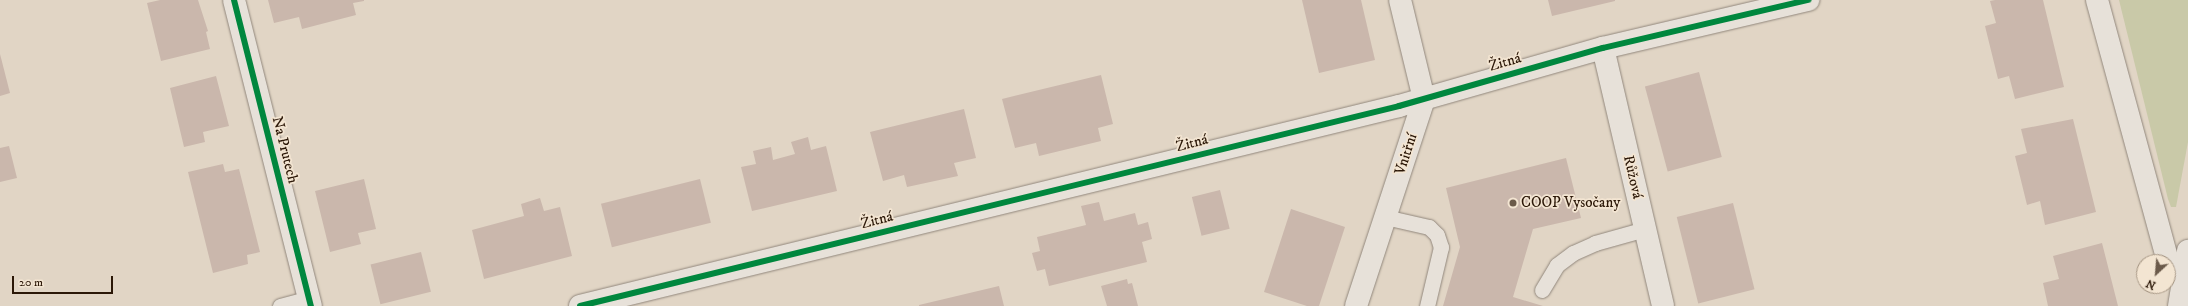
<!DOCTYPE html>
<meta charset="utf-8">
<style>
body{margin:0}
#map{position:relative;width:2188px;height:306px;overflow:hidden;background:#e1d5c5;font-family:"IM FELL DW Pica",serif}
div>[style]{position:absolute}
.green>*{inset:0;background:#c9c9a8}
.building>*{inset:0;background:#cab7ac;transform-origin:0 0}
.roads{filter:drop-shadow(0 0 1px #91877c) drop-shadow(0 0 1px #91877c)}
.lane>*{height:15px;margin:-7.5px;padding:0 7.5px;transform-origin:7.5px;border-radius:7.5px;background:#e7e1d9}
.street>*{height:22px;margin:-11px;padding:0 11px;transform-origin:11px;border-radius:11px;background:#e7e1d9}
.cycleway>*{height:6px;margin:-3px;padding:0 3px;transform-origin:3px;border-radius:3px;background:#00873e}
.dots>*{width:11px;height:11px;translate:-50% -50%;box-sizing:border-box;border:2px solid #f3e5d2;border-radius:50%}
span{translate:-50% -50%;white-space:nowrap;text-align:center;line-height:1.15;-webkit-text-stroke:3.5px #f3e5d2;paint-order:stroke}
.street-label{font-size:15px;color:#2b1707}
.poi-label{font-size:15px;color:#2b1707}
.left{translate:0 -50%;text-align:left}
.north{position:absolute;left:2136px;top:254px;width:40px;height:40px;box-sizing:border-box;background:#f3e5d2;border:1px solid #a39381;border-radius:50%;rotate:206deg;font-size:11px;font-weight:700;line-height:16px;text-align:center;color:#2b1707}
.north::after{content:'';display:block;margin:auto;width:14px;height:18px;background:#6b5a4a;clip-path:polygon(50% 0,100% 100%,50% 72%,0 100%)}
.scale{position:absolute;left:12px;top:276px;width:101px;height:18px;box-sizing:border-box;border:2px solid #2b1707;border-top:0;padding-left:5px;font-size:12px;line-height:14px;white-space:nowrap;color:#2b1707;-webkit-text-stroke:3px #f3e5d2;paint-order:stroke}
</style>
<div id="map">
<div class="green">
<i style="clip-path:polygon(2119px 0,2188px 0,2188px 142px,2176px 207px,2171px 207px,2168px 199px)"></i>
</div>
<div class="building">
<i style="clip-path:polygon(160px 0,198px 0,208px 31px,206px 32px,210px 49px,161px 61px,147px 3px)"></i>
<i style="clip-path:polygon(268px 0,364px 0,364px 1px,353px 3px,356px 15px,302px 29px,299px 17px,274px 23px)"></i>
<i style="clip-path:polygon(1302px 0,1361px 0,1375px 60px,1319px 73px)"></i>
<i style="clip-path:polygon(1548px 0,1615px 0,1615px 1px,1552px 16px)"></i>
<i style="clip-path:polygon(1995px 0,2043px 0,2064px 87px,2015px 99px,2009px 76px,1998px 79px,1985px 26px,1996px 23px,1990px 1px)"></i>
<i style="clip-path:polygon(0 54px,10px 93px,0 96px)"></i>
<i style="left:1699px;top:72px;width:88px;height:56px;rotate:75deg"></i>
<i style="clip-path:polygon(1101px 75px,1113px 124px,1098px 128px,1101px 141px,1039px 156px,1036px 143px,1015px 148px,1002px 99px)"></i>
<i style="clip-path:polygon(216px 76px,229px 126px,203px 132px,205px 142px,184px 147px,170px 88px)"></i>
<i style="clip-path:polygon(964px 109px,976px 158px,954px 163px,958px 176px,907px 187px,904px 175px,883px 181px,870px 132px)"></i>
<i style="clip-path:polygon(2073px 119px,2096px 212px,2045px 225px,2040px 201px,2027px 205px,2015px 156px,2027px 153px,2021px 129px)"></i>
<i style="clip-path:polygon(808px 137px,811px 150px,826px 146px,837px 191px,752px 211px,741px 167px,756px 164px,753px 151px,771px 147px,773px 160px,795px 154px,791px 142px)"></i>
<i style="clip-path:polygon(9px 146px,17px 178px,0 182px,0 148px)"></i>
<i style="clip-path:polygon(1566px 158px,1581px 218px,1533px 229px,1513px 297px,1543px 306px,1443px 306px,1460px 247px,1446px 188px)"></i>
<i style="clip-path:polygon(223px 164px,225px 172px,239px 169px,260px 252px,247px 255px,248px 264px,213px 273px,188px 172px)"></i>
<i style="clip-path:polygon(364px 179px,376px 229px,358px 233px,361px 244px,330px 252px,315px 191px)"></i>
<i style="left:700px;top:179px;width:45px;height:102px;rotate:76deg"></i>
<i style="left:1220px;top:190px;width:40px;height:29px;rotate:76deg"></i>
<i style="clip-path:polygon(540px 198px,544px 211px,560px 207px,572px 256px,484px 279px,472px 230px,524px 216px,521px 204px)"></i>
<i style="clip-path:polygon(1099px 202px,1104px 221px,1135px 213px,1138px 225px,1148px 222px,1152px 239px,1142px 242px,1147px 262px,1049px 286px,1045px 269px,1037px 271px,1032px 253px,1040px 251px,1037px 237px,1086px 225px,1081px 206px)"></i>
<i style="left:1733px;top:203px;width:89px;height:58px;rotate:76deg"></i>
<i style="clip-path:polygon(1291px 209px,1345px 227px,1319px 306px,1307px 306px,1264px 292px)"></i>
<i style="clip-path:polygon(2102px 243px,2118px 306px,2048px 306px,2043px 283px,2059px 279px,2053px 256px)"></i>
<i style="left:421px;top:252px;width:41px;height:52px;rotate:76deg"></i>
<i style="clip-path:polygon(1127px 279px,1128px 284px,1132px 283px,1138px 306px,1107px 306px,1101px 286px)"></i>
<i style="clip-path:polygon(999px 286px,1004px 306px,919px 306px,919px 305px)"></i>
</div>
<div class="roads">
<div class="lane">
<i style="left:1385px;top:217px;width:45px;rotate:12.8deg"></i>
<i style="left:1429px;top:227px;width:11px;rotate:45deg"></i>
<i style="left:1437px;top:235px;width:13px;rotate:72deg"></i>
<i style="left:1441px;top:247px;width:61px;rotate:103.3deg"></i>
<i style="left:1542px;top:290px;width:29px;rotate:-59deg"></i>
<i style="left:1557px;top:265px;width:20px;rotate:-37deg"></i>
<i style="left:1573px;top:253px;width:24px;rotate:-24deg"></i>
<i style="left:1595px;top:243px;width:52px;rotate:-15.6deg"></i>
<i style="left:280px;top:306px;width:30px;rotate:-15deg"></i>
</div>
<div class="street">
<i style="left:234px;top:0;width:316px;rotate:75.9deg"></i>
<i style="left:2097px;top:0;width:271px;rotate:74.8deg"></i>
<i style="left:1603px;top:48px;width:265px;rotate:76.9deg"></i>
<i style="left:580px;top:306px;width:843px;rotate:-13.72deg"></i>
<i style="left:1399px;top:106px;width:212px;rotate:-15.9deg"></i>
<i style="left:1603px;top:48px;width:211px;rotate:-13.2deg"></i>
<i style="left:1356px;top:306px;width:218px;rotate:-71.8deg"></i>
<i style="left:1424px;top:99px;width:102px;rotate:-103.6deg"></i>
<i style="left:2179px;top:306px;width:56px;rotate:-80.7deg"></i>
</div>
</div>
<div class="cycleway">
<i style="left:234px;top:0;width:316px;rotate:75.9deg"></i>
<i style="left:580px;top:306px;width:843px;rotate:-13.72deg"></i>
<i style="left:1399px;top:106px;width:212px;rotate:-15.9deg"></i>
<i style="left:1603px;top:48px;width:211px;rotate:-13.2deg"></i>
</div>
<div class="dots">
<i style="left:1513px;top:203px;background:#6b5a4a"></i>
</div>
<div class="street-label">
<span style="left:1505px;top:62px;rotate:-16deg">Žitná</span>
<span style="left:1192px;top:143px;rotate:-14deg">Žitná</span>
<span style="left:285px;top:150px;rotate:76deg">Na Prutech</span>
<span style="left:1406px;top:154px;rotate:-72deg">Vnitřní</span>
<span style="left:1633px;top:177px;rotate:77deg">Růžová</span>
<span style="left:877px;top:220px;rotate:-14deg">Žitná</span>
</div>
<div class="poi-label">
<span class="left" style="left:1521px;top:203px">COOP Vysočany</span>
</div>
<div class="north">N</div>
<div class="scale">20 m</div>
</div>
